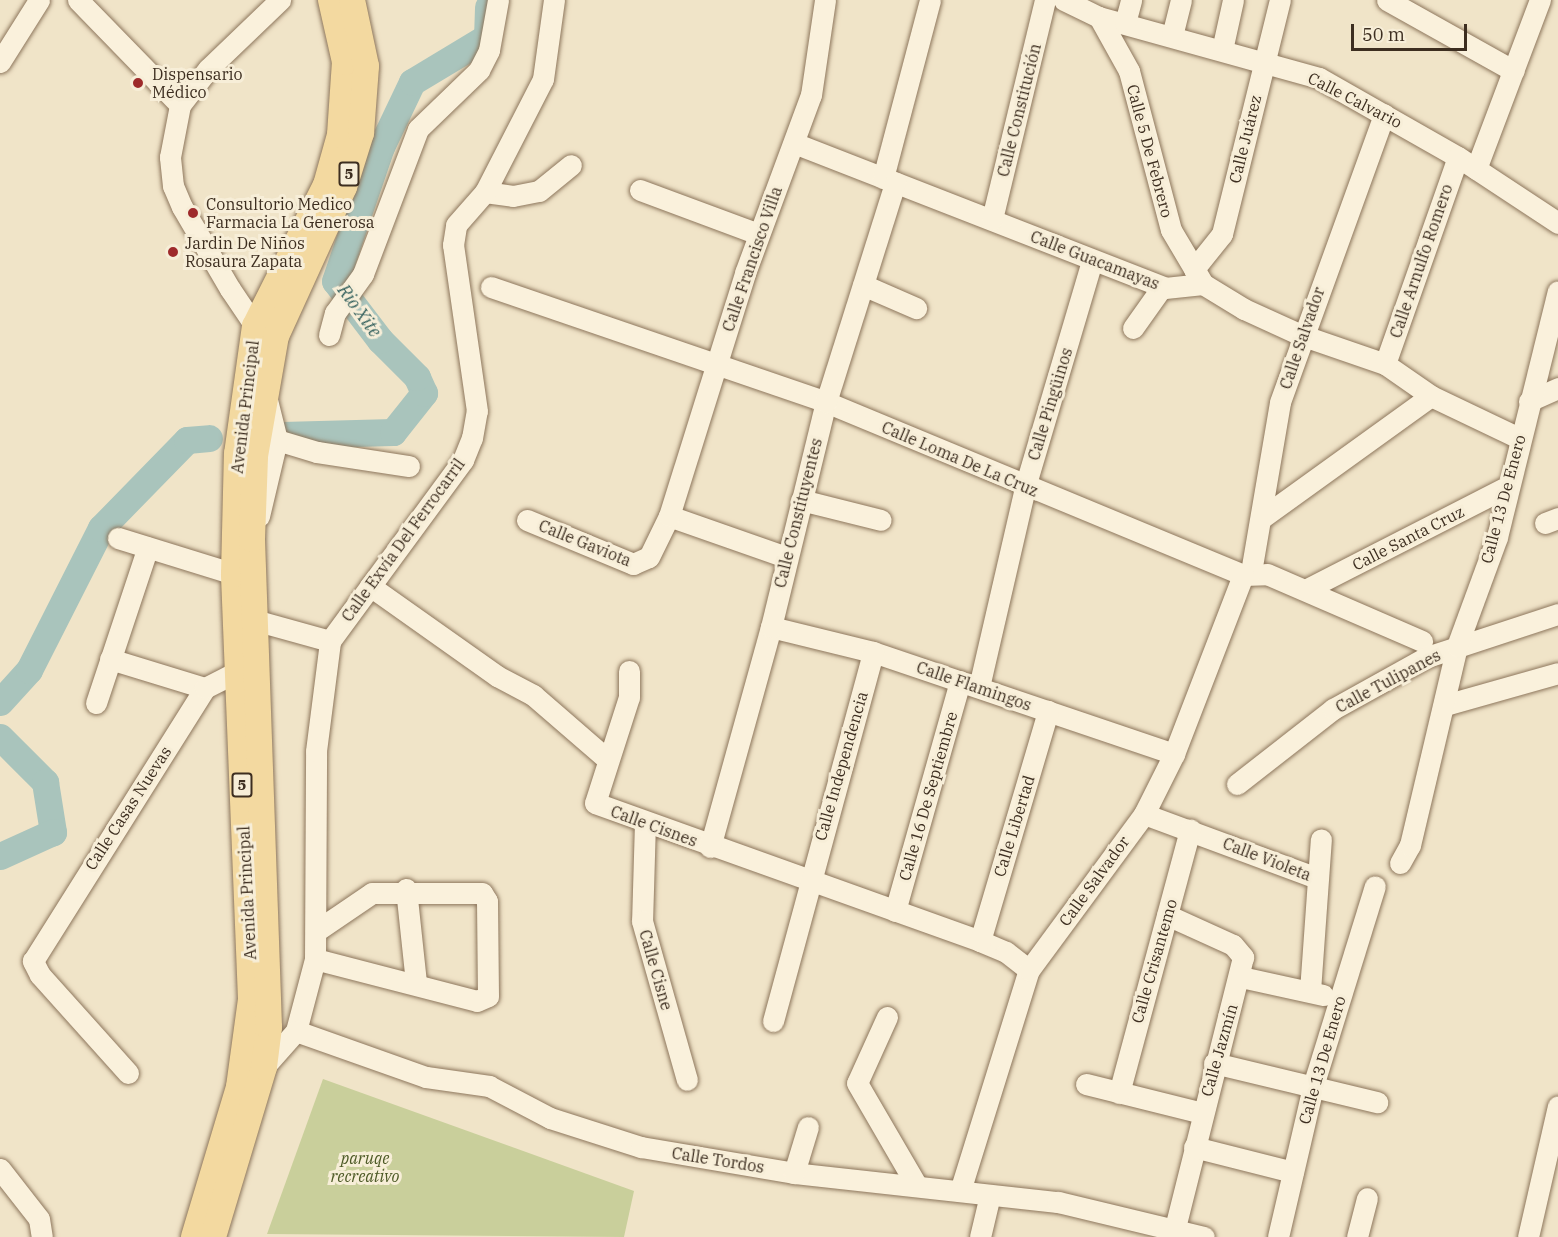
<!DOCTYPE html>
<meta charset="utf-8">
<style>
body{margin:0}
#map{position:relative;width:1558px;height:1237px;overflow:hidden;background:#f0e4c8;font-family:"IBM Plex Serif",serif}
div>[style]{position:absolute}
.green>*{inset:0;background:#c9cf9b}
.river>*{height:27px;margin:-13.5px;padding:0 13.5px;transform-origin:13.5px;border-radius:13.5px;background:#a9c4bc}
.roads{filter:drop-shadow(0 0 2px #8d765c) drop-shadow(0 0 2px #8d765c)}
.minor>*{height:21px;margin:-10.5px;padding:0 10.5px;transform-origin:10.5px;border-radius:10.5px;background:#faf1dc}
.major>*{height:26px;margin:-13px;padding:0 13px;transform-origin:13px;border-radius:13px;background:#f3d9a0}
.dots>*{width:16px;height:16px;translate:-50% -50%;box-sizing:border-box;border:3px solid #f7eed8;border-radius:50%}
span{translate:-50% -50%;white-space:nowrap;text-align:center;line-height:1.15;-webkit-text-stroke:6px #f7eed8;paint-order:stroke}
.shield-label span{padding:2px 4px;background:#f7eed8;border:2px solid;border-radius:4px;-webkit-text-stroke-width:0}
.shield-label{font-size:15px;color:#3d2e20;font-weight:700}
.poi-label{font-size:16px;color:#3d2e20}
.left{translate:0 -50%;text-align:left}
.street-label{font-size:16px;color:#3d2e20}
.park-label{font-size:16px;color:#4d5a26;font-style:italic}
.water-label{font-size:18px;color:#2f5d5a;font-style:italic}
.scale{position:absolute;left:1351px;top:24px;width:116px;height:27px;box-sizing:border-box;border:3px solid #3d2e20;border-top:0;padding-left:8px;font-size:18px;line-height:21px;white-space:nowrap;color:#3d2e20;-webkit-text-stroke:4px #f7eed8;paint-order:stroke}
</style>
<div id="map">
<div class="green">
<i style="clip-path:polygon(323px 1079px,634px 1191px,624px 1237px,267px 1234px)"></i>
</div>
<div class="river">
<i style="left:282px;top:435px;width:111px;rotate:-1.5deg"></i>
<i style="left:393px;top:432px;width:50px;rotate:-51.5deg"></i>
<i style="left:424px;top:393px;width:17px;rotate:-114deg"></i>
<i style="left:417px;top:377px;width:52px;rotate:-135deg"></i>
<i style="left:380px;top:340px;width:74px;rotate:-127.3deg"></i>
<i style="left:335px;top:281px;width:142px;rotate:-71.1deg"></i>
<i style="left:381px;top:147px;width:72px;rotate:-64.5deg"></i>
<i style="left:412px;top:82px;width:87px;rotate:-31deg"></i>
<i style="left:487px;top:37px;width:30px;rotate:-88deg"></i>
<i style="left:0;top:702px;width:43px;rotate:-47.8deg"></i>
<i style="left:29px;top:670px;width:159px;rotate:-63.1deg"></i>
<i style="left:101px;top:528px;width:123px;rotate:-45.7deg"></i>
<i style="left:187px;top:440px;width:22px;rotate:-5deg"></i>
<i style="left:0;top:737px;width:64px;rotate:45deg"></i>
<i style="left:45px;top:782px;width:51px;rotate:80.9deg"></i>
<i style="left:53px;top:832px;width:58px;rotate:155.6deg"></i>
</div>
<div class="roads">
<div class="minor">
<i style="left:78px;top:0;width:146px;rotate:45.8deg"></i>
<i style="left:1064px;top:0;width:39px;rotate:26deg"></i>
<i style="left:1099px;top:17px;width:228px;rotate:15.5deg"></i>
<i style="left:1319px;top:78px;width:160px;rotate:29.6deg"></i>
<i style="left:1458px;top:157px;width:120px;rotate:33.4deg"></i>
<i style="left:1387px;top:0;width:145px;rotate:29.2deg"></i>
<i style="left:1099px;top:17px;width:62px;rotate:60.9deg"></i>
<i style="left:1129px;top:71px;width:164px;rotate:75.2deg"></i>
<i style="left:1171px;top:230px;width:63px;rotate:59.3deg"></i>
<i style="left:1125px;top:23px;width:24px;rotate:-75deg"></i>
<i style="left:1172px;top:36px;width:37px;rotate:-76deg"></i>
<i style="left:1222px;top:50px;width:51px;rotate:-77.6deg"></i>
<i style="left:0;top:62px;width:73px;rotate:-57.8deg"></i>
<i style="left:794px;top:143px;width:398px;rotate:21.3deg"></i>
<i style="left:1165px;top:288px;width:38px;rotate:-6deg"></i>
<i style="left:1203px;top:284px;width:48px;rotate:31.4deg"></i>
<i style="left:1244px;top:309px;width:63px;rotate:24.5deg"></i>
<i style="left:1301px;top:335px;width:89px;rotate:19deg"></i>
<i style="left:1385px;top:364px;width:56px;rotate:34.8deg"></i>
<i style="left:1431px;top:396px;width:98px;rotate:25.5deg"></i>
<i style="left:1476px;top:169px;width:181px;rotate:-69.3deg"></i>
<i style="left:883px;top:178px;width:184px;rotate:-75.2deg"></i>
<i style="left:640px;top:190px;width:126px;rotate:20.4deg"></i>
<i style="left:485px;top:192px;width:28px;rotate:8deg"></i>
<i style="left:513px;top:196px;width:26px;rotate:-11deg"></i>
<i style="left:539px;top:191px;width:41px;rotate:-39.1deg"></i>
<i style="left:992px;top:219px;width:225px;rotate:-76.4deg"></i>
<i style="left:1194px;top:269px;width:45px;rotate:-51.3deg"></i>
<i style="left:1222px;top:234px;width:241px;rotate:-76.1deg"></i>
<i style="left:863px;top:285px;width:58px;rotate:23.5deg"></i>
<i style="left:491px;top:287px;width:354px;rotate:18.9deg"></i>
<i style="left:826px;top:402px;width:451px;rotate:22.5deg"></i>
<i style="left:1243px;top:575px;width:24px;rotate:-2deg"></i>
<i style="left:1267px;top:574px;width:169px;rotate:23.4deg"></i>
<i style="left:1133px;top:328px;width:50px;rotate:-54.7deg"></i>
<i style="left:267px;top:332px;width:13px;rotate:-153deg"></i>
<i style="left:255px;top:326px;width:45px;rotate:-124deg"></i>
<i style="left:230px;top:289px;width:95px;rotate:-120.3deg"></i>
<i style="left:182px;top:207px;width:23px;rotate:-113deg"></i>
<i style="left:173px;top:186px;width:29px;rotate:-96deg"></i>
<i style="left:170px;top:157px;width:53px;rotate:-79.1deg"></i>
<i style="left:180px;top:105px;width:46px;rotate:-52.1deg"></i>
<i style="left:208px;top:69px;width:100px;rotate:-43.8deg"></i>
<i style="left:329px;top:335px;width:23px;rotate:-75deg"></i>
<i style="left:335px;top:313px;width:48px;rotate:-54.3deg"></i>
<i style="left:363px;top:274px;width:155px;rotate:-69.2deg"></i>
<i style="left:418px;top:129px;width:85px;rotate:-44deg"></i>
<i style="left:479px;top:70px;width:22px;rotate:-63deg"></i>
<i style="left:489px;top:50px;width:51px;rotate:-79.8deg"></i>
<i style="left:1385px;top:364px;width:219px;rotate:-70.6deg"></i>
<i style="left:1529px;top:401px;width:32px;rotate:-24deg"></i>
<i style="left:277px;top:440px;width:42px;rotate:16.7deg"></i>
<i style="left:317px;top:452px;width:93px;rotate:8.7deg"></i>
<i style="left:801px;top:500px;width:82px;rotate:14deg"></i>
<i style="left:259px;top:516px;width:78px;rotate:-76.7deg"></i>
<i style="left:277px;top:440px;width:41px;rotate:-104deg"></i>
<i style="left:669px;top:516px;width:124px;rotate:19.3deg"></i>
<i style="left:1263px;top:517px;width:207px;rotate:-35.8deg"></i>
<i style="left:527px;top:520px;width:115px;rotate:22.5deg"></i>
<i style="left:633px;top:564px;width:17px;rotate:-24deg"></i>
<i style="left:649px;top:557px;width:46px;rotate:-64deg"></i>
<i style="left:669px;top:516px;width:255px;rotate:-72.6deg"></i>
<i style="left:745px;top:273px;width:190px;rotate:-69.7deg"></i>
<i style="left:811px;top:95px;width:96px;rotate:-81.6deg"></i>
<i style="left:1545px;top:523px;width:14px;rotate:-21deg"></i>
<i style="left:118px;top:538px;width:121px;rotate:17.2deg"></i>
<i style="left:1251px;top:572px;width:172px;rotate:-80.3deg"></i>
<i style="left:1280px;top:402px;width:306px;rotate:-70.1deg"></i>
<i style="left:370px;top:586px;width:156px;rotate:35.3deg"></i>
<i style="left:497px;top:676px;width:41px;rotate:27.8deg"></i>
<i style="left:533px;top:695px;width:98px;rotate:40.9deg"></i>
<i style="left:1307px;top:589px;width:226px;rotate:-27.1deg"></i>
<i style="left:254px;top:620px;width:79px;rotate:15.4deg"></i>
<i style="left:771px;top:627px;width:105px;rotate:13.8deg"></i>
<i style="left:873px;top:652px;width:318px;rotate:18.7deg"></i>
<i style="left:110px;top:659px;width:99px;rotate:17deg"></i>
<i style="left:629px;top:671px;width:26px;rotate:90deg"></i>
<i style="left:629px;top:697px;width:111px;rotate:107.8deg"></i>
<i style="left:595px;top:803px;width:409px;rotate:19.7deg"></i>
<i style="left:980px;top:941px;width:28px;rotate:23deg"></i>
<i style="left:1006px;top:952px;width:29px;rotate:38deg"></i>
<i style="left:979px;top:687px;width:205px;rotate:-77deg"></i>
<i style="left:1025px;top:487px;width:236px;rotate:-73.5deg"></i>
<i style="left:96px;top:703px;width:164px;rotate:-71.6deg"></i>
<i style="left:1445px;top:705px;width:117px;rotate:-15.8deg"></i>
<i style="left:1237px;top:784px;width:122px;rotate:-38deg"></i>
<i style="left:1333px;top:709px;width:107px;rotate:-29deg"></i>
<i style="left:1427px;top:657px;width:138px;rotate:-18.2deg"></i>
<i style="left:1144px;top:814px;width:184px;rotate:20.3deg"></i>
<i style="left:645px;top:822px;width:99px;rotate:91.7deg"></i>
<i style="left:642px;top:921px;width:165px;rotate:74.2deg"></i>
<i style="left:710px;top:847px;width:228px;rotate:-74.5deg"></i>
<i style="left:771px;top:627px;width:232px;rotate:-76.3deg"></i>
<i style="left:826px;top:402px;width:230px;rotate:-72.5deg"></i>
<i style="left:1400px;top:863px;width:21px;rotate:-61deg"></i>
<i style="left:1410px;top:845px;width:204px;rotate:-76.7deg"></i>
<i style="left:1457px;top:646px;width:116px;rotate:-69.8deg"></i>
<i style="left:1497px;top:537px;width:253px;rotate:-76.1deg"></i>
<i style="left:406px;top:889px;width:94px;rotate:83.9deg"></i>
<i style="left:895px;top:911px;width:239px;rotate:-74.2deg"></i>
<i style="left:1167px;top:915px;width:72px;rotate:24.4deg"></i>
<i style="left:1233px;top:945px;width:16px;rotate:50deg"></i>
<i style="left:1243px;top:957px;width:283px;rotate:104.1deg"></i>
<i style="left:980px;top:941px;width:240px;rotate:-73.5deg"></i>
<i style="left:315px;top:959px;width:167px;rotate:14.5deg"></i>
<i style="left:477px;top:1001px;width:12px;rotate:-24deg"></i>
<i style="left:488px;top:996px;width:95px;rotate:-90.6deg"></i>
<i style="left:487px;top:901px;width:9px;rotate:-122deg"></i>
<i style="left:482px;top:893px;width:110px;rotate:180deg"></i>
<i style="left:372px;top:893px;width:68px;rotate:145.8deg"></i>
<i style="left:1241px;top:977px;width:84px;rotate:12.4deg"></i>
<i style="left:1310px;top:991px;width:152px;rotate:-85.9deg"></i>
<i style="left:887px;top:1017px;width:72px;rotate:114.4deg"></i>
<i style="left:857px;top:1083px;width:119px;rotate:59.8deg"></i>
<i style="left:773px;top:1021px;width:382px;rotate:-74.8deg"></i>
<i style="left:296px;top:1031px;width:74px;rotate:-75.2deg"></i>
<i style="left:315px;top:959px;width:208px;rotate:-89.7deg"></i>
<i style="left:316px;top:751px;width:111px;rotate:-82.7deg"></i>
<i style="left:330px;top:641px;width:225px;rotate:-53.7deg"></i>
<i style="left:463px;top:460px;width:24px;rotate:-68deg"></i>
<i style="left:472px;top:438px;width:27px;rotate:-80deg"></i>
<i style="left:477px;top:411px;width:168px;rotate:-98.2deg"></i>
<i style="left:453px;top:245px;width:20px;rotate:-81deg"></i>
<i style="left:456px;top:225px;width:44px;rotate:-48.7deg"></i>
<i style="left:485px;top:192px;width:127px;rotate:-62.8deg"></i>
<i style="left:543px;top:79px;width:80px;rotate:-82.1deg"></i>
<i style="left:1214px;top:1063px;width:168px;rotate:13.5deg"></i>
<i style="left:264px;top:1067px;width:48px;rotate:-48.4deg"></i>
<i style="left:296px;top:1031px;width:138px;rotate:19.5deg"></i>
<i style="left:426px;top:1077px;width:64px;rotate:8.1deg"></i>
<i style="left:489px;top:1086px;width:69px;rotate:27.7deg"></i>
<i style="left:550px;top:1118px;width:96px;rotate:17.7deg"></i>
<i style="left:641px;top:1147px;width:155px;rotate:9.6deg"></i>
<i style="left:794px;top:1173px;width:266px;rotate:6.3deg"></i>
<i style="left:1058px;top:1202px;width:150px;rotate:13.5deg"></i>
<i style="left:128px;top:1073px;width:132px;rotate:-131.9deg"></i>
<i style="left:40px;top:975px;width:16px;rotate:-117deg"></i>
<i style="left:33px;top:961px;width:323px;rotate:-57.8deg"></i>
<i style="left:205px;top:688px;width:37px;rotate:-27deg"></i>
<i style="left:1086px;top:1084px;width:120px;rotate:14deg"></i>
<i style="left:1119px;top:1093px;width:273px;rotate:-74.9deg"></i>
<i style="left:1194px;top:1147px;width:102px;rotate:14.2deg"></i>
<i style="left:0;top:1169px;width:63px;rotate:52deg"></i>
<i style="left:39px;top:1219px;width:18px;rotate:81deg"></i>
<i style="left:794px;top:1173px;width:48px;rotate:-73.1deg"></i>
<i style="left:960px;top:1191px;width:232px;rotate:-72.7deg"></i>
<i style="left:1029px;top:970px;width:194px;rotate:-53.6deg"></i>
<i style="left:1144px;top:814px;width:67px;rotate:-63.4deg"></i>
<i style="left:1174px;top:754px;width:192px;rotate:-68.9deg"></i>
<i style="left:980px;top:1237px;width:43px;rotate:-76.6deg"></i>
<i style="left:1278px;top:1237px;width:155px;rotate:-76.9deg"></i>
<i style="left:1313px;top:1086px;width:209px;rotate:-72.8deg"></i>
<i style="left:1357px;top:1237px;width:40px;rotate:-75.6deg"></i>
<i style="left:1528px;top:1237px;width:134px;rotate:-77.1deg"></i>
</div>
<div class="major">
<i style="left:194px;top:1237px;width:157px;rotate:-73.3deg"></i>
<i style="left:239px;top:1087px;width:89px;rotate:-82.2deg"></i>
<i style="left:251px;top:999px;width:425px;rotate:-92.3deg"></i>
<i style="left:234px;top:574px;width:120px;rotate:-88.6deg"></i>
<i style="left:237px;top:454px;width:129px;rotate:-82deg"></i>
<i style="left:255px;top:326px;width:158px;rotate:-63.3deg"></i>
<i style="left:326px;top:185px;width:52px;rotate:-74.4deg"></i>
<i style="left:340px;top:135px;width:73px;rotate:-86.1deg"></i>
<i style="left:345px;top:62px;width:64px;rotate:-102.7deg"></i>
<i style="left:213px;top:1237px;width:177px;rotate:-73.3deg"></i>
<i style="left:264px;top:1067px;width:40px;rotate:-82.9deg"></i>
<i style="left:269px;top:1027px;width:488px;rotate:-92deg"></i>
<i style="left:252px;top:539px;width:83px;rotate:-87.9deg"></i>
<i style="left:255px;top:456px;width:122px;rotate:-80.1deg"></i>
<i style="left:276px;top:336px;width:164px;rotate:-65.5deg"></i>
<i style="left:344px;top:187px;width:57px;rotate:-72.5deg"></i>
<i style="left:361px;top:133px;width:67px;rotate:-85.7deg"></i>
<i style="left:366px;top:66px;width:67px;rotate:-102deg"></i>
</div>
</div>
<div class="dots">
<i style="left:138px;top:83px;background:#9e2a2b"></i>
<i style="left:193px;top:213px;background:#9e2a2b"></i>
<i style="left:173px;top:252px;background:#9e2a2b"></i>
</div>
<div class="shield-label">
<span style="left:349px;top:174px">5</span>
<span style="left:242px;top:785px">5</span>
</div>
<div class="poi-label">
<span class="left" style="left:152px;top:83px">Dispensario<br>Médico</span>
<span class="left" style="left:206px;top:213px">Consultorio Medico<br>Farmacia La Generosa</span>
<span class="left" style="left:185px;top:252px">Jardin De Niños<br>Rosaura Zapata</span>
</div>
<div class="street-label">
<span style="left:1355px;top:100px;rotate:27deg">Calle Calvario</span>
<span style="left:1019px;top:110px;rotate:-76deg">Calle Constitución</span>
<span style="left:1245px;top:139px;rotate:-76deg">Calle Juárez</span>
<span style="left:1150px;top:151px;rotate:75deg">Calle 5 De Febrero</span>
<span style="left:752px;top:259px;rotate:-71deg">Calle Francisco Villa</span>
<span style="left:1095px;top:260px;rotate:21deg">Calle Guacamayas</span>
<span style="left:1421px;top:261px;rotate:-71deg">Calle Arnulfo Romero</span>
<span style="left:1302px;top:338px;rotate:-71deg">Calle Salvador</span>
<span style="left:1050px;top:404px;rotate:-73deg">Calle Pingüinos</span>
<span style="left:245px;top:407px;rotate:-83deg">Avenida Principal</span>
<span style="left:960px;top:459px;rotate:23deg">Calle Loma De La Cruz</span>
<span style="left:1503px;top:499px;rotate:-75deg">Calle 13 De Enero</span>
<span style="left:798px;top:513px;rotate:-76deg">Calle Constituyentes</span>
<span style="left:1408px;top:538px;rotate:-27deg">Calle Santa Cruz</span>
<span style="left:403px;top:540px;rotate:-54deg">Calle Exvía Del Ferrocarril</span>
<span style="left:585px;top:543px;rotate:22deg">Calle Gaviota</span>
<span style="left:1388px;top:681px;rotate:-28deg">Calle Tulipanes</span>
<span style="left:974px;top:686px;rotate:19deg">Calle Flamingos</span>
<span style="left:841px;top:766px;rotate:-74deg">Calle Independencia</span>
<span style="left:928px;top:796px;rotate:-74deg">Calle 16 De Septiembre</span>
<span style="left:128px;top:808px;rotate:-57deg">Calle Casas Nuevas</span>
<span style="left:654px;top:826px;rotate:20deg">Calle Cisnes</span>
<span style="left:1014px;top:826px;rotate:-73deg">Calle Libertad</span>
<span style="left:1267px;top:859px;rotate:21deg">Calle Violeta</span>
<span style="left:1094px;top:881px;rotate:-54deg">Calle Salvador</span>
<span style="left:247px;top:893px;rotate:-93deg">Avenida Principal</span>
<span style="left:1154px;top:961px;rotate:-74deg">Calle Crisantemo</span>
<span style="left:656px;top:970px;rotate:74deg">Calle Cisne</span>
<span style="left:1219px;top:1050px;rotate:-74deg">Calle Jazmín</span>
<span style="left:1322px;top:1060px;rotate:-74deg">Calle 13 De Enero</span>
<span style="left:718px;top:1160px;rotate:9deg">Calle Tordos</span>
</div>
<div class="park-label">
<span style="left:365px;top:1167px">paruqe<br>recreativo</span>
</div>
<div class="water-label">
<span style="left:359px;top:311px;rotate:54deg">Rio Xite</span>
</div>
<div class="scale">50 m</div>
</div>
